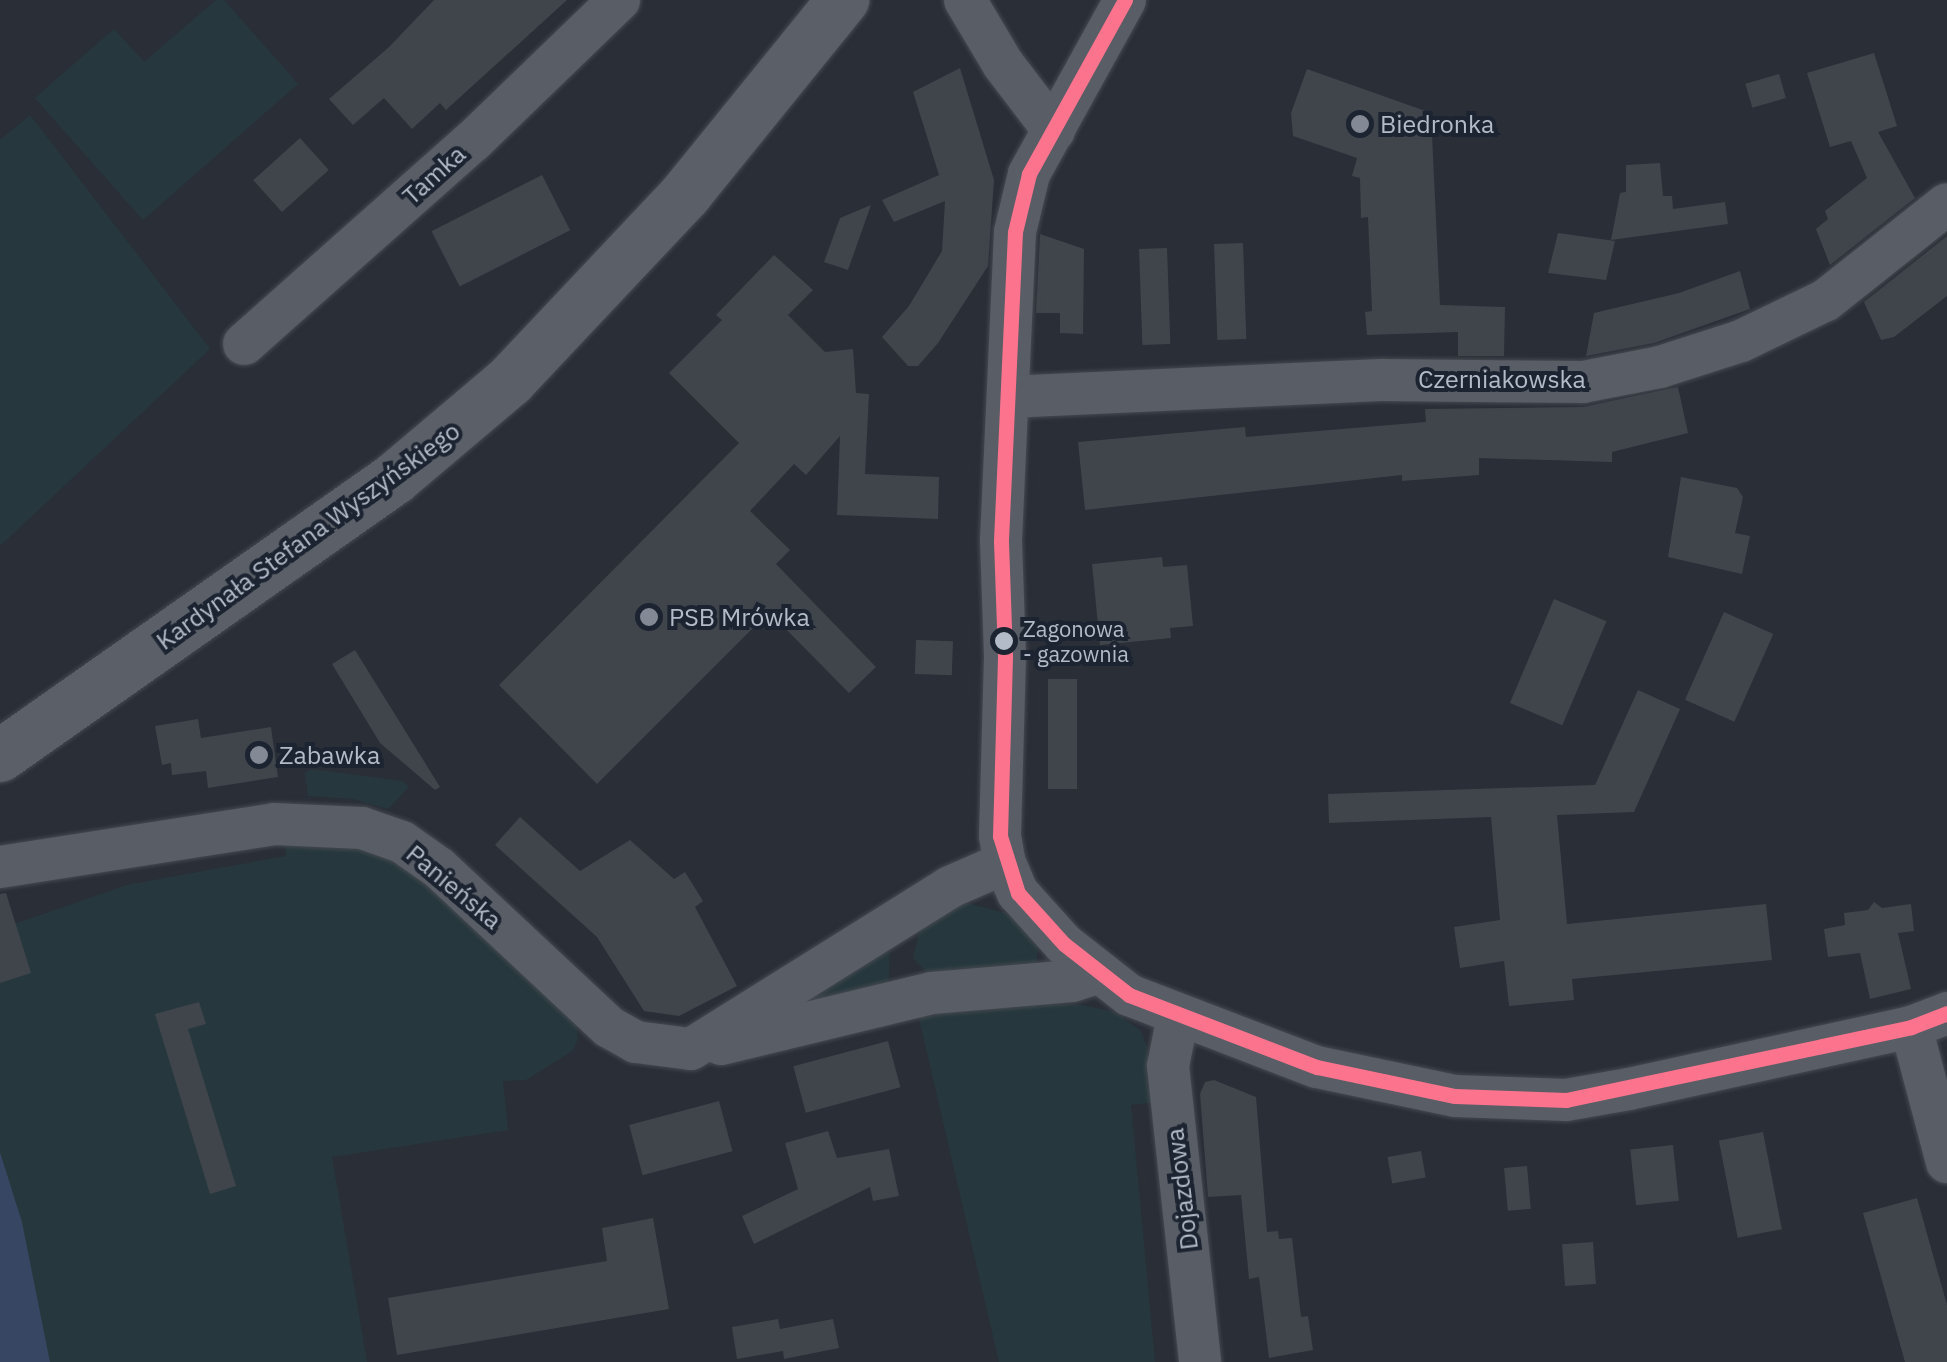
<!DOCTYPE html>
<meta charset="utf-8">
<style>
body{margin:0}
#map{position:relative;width:1947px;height:1362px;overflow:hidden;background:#292e37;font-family:"IBM Plex Sans",sans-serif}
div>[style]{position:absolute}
.green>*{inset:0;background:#26383d}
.water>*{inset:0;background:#374763}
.building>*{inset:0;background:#40454c;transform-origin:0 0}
.roads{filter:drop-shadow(0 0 2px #454950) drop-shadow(0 0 2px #454950)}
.minor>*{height:42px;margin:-21px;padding:0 21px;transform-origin:21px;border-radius:21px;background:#595d65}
.major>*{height:52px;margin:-26px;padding:0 26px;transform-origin:26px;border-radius:26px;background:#5b5f67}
.bus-1>*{height:15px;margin:-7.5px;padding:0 7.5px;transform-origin:7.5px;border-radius:7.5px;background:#fc738d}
.dots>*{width:28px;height:28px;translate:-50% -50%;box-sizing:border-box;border:5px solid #1c2432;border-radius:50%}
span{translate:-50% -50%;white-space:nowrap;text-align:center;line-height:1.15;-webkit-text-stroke:8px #1c2432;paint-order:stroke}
.bus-label{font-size:22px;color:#b3bac8}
.left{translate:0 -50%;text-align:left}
.poi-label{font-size:25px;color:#b3bac8}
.street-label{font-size:25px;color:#b3bac8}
</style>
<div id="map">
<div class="green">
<i style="clip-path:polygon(216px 0,224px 0,298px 84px,143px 220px,35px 98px,114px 29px,144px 62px)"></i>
<i style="clip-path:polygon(30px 115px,210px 349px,0 546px,0 140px)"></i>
<i style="clip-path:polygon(311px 769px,402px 781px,409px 787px,388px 809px,353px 799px,308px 796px,305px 773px)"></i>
<i style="clip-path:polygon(284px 839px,338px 840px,411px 867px,576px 1021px,578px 1039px,572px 1051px,526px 1080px,503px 1081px,508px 1130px,332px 1157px,367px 1362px,50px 1362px,22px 1222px,0 1152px,0 929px,127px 885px,286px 856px)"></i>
<i style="clip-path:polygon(966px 903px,1006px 913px,1028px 930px,1038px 942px,1036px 967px,930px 975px,913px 958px,921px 926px,929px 914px)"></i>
<i style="clip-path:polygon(890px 945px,889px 979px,883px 990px,779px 1018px)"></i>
<i style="clip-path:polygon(996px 1001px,1082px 1005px,1114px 1012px,1140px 1030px,1147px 1046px,1155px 1102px,1131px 1105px,1155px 1362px,999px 1362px,918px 1014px)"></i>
</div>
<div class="water">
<i style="clip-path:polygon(0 1152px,22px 1222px,50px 1362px,0 1362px)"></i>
</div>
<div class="building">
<i style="clip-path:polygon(434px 0,567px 0,446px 110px,440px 103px,412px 129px,384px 98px,353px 125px,329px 99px,389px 47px)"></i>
<i style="clip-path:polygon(1874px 53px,1897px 126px,1878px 132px,1915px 198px,1830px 265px,1816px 229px,1828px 219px,1825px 211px,1867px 178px,1851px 141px,1830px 147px,1807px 73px)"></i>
<i style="clip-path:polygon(960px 68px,994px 180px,988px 266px,938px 343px,918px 366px,908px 366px,882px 337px,909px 306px,942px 251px,945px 201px,894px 222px,882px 200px,939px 175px,913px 92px)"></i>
<i style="clip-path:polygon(1307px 69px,1431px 113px,1440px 305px,1505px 307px,1504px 356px,1458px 356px,1458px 332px,1367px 335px,1365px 312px,1372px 311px,1368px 217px,1361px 218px,1360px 178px,1352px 176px,1357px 158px,1293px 136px,1291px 113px)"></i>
<i style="left:1779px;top:74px;width:25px;height:35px;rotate:74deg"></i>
<i style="left:300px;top:138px;width:43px;height:63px;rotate:48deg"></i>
<i style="clip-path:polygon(1660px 163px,1663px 196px,1672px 196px,1673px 209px,1725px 202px,1728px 224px,1611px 240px,1620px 193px,1626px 192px,1626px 165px)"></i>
<i style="left:542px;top:175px;width:62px;height:124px;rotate:63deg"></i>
<i style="clip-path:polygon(871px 205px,848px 270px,824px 262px,840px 218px)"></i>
<i style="clip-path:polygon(1558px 233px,1615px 241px,1606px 280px,1548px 273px)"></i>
<i style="clip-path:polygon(1040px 234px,1084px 249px,1083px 334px,1060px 333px,1060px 313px,1036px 313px)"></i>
<i style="clip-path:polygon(1947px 236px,1947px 296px,1894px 337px,1881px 340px,1864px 302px)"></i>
<i style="left:1243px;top:243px;width:96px;height:29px;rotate:88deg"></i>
<i style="left:1167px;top:248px;width:96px;height:28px;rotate:88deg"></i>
<i style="clip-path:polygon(774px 255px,813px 290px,788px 315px,825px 352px,853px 349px,856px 393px,869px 394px,865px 474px,939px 477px,938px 519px,837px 515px,840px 436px,806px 475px,794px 464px,750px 511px,790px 550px,776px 564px,876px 667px,849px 693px,769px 612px,597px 784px,499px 685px,739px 443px,669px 373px,722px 320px,716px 315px)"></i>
<i style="clip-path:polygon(1740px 271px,1750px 309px,1654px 343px,1586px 356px,1594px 313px,1679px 293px)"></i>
<i style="clip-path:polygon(1678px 387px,1688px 433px,1612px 452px,1612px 462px,1479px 458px,1479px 475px,1402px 481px,1402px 475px,1085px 510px,1078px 442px,1245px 427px,1246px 437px,1426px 422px,1425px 409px,1583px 407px)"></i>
<i style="clip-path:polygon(1681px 477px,1737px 488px,1743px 497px,1735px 533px,1750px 536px,1742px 574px,1668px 557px)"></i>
<i style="clip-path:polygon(1162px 557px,1163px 567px,1187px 565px,1193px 626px,1170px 628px,1171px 638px,1100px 645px,1092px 564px)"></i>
<i style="left:1554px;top:599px;width:57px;height:113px;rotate:23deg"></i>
<i style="left:1724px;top:612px;width:54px;height:96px;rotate:24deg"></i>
<i style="left:916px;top:640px;width:37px;height:34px;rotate:2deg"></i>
<i style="clip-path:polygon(355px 650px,440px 787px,435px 790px,380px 743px,332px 664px)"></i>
<i style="left:1048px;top:679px;width:29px;height:110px"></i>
<i style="clip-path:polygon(1638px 690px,1680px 709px,1634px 812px,1557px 815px,1567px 924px,1766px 904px,1772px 960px,1572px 979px,1574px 1000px,1509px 1006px,1504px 961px,1460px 968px,1454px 927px,1500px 920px,1491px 817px,1329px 823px,1328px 794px,1595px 785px)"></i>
<i style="clip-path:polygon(198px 719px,201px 738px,271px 727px,278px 777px,208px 788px,206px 771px,172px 775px,171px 763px,162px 765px,155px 726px)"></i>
<i style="clip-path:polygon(520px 817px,580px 871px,630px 840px,674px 879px,685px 872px,703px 901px,695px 907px,737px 986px,679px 1016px,644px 1011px,597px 937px,495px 845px)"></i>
<i style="clip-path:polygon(6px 893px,31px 973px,0 983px,0 894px)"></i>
<i style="clip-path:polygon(1874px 902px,1882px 908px,1911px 904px,1914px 931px,1898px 933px,1911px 989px,1870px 999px,1860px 953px,1828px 957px,1824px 929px,1845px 925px,1844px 913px,1868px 910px)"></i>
<i style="clip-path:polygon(199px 1002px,206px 1024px,188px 1029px,236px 1186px,210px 1194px,155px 1014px)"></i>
<i style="left:888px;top:1041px;width:48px;height:98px;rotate:75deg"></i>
<i style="clip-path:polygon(1214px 1080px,1256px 1097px,1267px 1232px,1278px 1231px,1279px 1239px,1292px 1238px,1301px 1317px,1308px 1316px,1313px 1350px,1269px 1358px,1259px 1277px,1249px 1279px,1241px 1195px,1208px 1197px,1200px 1094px,1205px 1082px)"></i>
<i style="left:719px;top:1101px;width:52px;height:93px;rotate:75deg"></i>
<i style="clip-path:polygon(828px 1131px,837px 1158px,889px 1149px,899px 1196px,873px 1201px,870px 1187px,754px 1244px,742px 1216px,798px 1189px,785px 1143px)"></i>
<i style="left:1763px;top:1132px;width:99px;height:45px;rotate:79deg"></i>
<i style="left:1673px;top:1145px;width:56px;height:43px;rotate:84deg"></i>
<i style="left:1421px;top:1151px;width:27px;height:34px;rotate:80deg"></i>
<i style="left:1527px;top:1166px;width:43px;height:23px;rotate:85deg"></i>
<i style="clip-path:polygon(1917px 1198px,1947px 1305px,1947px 1362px,1905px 1362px,1863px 1213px)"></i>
<i style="clip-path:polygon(653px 1218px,669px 1309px,397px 1355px,388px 1298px,607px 1261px,602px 1228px)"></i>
<i style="left:1593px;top:1242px;width:42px;height:31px;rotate:86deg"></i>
<i style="clip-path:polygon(778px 1319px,780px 1329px,833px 1319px,839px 1348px,784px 1359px,783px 1351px,737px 1359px,732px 1327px)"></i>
</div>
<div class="roads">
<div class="minor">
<i style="left:965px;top:0;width:74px;rotate:59.3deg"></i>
<i style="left:1003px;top:64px;width:84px;rotate:52.7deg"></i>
<i style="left:1125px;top:0;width:199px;rotate:118.9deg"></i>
<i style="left:1029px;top:174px;width:60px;rotate:103.6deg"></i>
<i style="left:1015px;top:232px;width:309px;rotate:92.6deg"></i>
<i style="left:1001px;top:541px;width:116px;rotate:88deg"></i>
<i style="left:1005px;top:657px;width:179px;rotate:91.6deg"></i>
<i style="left:1000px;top:836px;width:27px;rotate:80deg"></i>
<i style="left:1005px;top:863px;width:33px;rotate:67deg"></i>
<i style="left:1018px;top:893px;width:69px;rotate:48deg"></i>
<i style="left:1064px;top:944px;width:83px;rotate:38.1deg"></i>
<i style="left:1129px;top:995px;width:201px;rotate:21deg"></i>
<i style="left:1317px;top:1067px;width:141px;rotate:11.9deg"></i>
<i style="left:1455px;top:1096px;width:111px;rotate:2.1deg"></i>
<i style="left:1566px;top:1100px;width:64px;rotate:-9.9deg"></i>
<i style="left:1629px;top:1089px;width:289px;rotate:-12.4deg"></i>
<i style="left:1911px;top:1027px;width:39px;rotate:-21deg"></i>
<i style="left:244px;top:344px;width:307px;rotate:-41.6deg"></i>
<i style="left:474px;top:140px;width:202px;rotate:-44deg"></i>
<i style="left:1008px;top:397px;width:373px;rotate:-2.6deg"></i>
<i style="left:1381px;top:380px;width:202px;rotate:0.6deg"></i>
<i style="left:1583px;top:382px;width:78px;rotate:-11deg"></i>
<i style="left:1660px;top:367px;width:85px;rotate:-17.8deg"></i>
<i style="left:1741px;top:341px;width:94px;rotate:-25.8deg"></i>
<i style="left:1826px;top:300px;width:154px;rotate:-38.4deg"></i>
<i style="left:0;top:867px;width:277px;rotate:-8.9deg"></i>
<i style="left:274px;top:824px;width:88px;rotate:2.6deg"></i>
<i style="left:362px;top:828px;width:42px;rotate:19.3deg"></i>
<i style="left:402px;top:842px;width:45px;rotate:35.1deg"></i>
<i style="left:439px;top:868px;width:233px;rotate:43.1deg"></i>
<i style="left:609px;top:1027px;width:31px;rotate:29deg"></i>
<i style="left:636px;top:1042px;width:55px;rotate:7.3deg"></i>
<i style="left:691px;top:1049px;width:305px;rotate:-32deg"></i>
<i style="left:950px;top:887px;width:60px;rotate:-23.6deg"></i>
<i style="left:1178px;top:1016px;width:51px;rotate:101.3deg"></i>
<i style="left:1168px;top:1066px;width:298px;rotate:83.8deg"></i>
<i style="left:1911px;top:1027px;width:140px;rotate:75.1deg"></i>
<i style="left:721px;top:1044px;width:217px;rotate:-13.6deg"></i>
<i style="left:932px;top:993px;width:141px;rotate:-4.9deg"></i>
<i style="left:1072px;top:981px;width:26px;rotate:-18deg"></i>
</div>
<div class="major">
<i style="left:0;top:756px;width:482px;rotate:-35.1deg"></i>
<i style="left:394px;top:479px;width:152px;rotate:-40.2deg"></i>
<i style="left:510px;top:381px;width:257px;rotate:-46.7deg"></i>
<i style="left:686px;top:194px;width:250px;rotate:-51deg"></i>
</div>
</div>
<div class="bus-1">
<i style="left:1125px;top:0;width:199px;rotate:118.9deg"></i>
<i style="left:1029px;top:174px;width:60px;rotate:103.6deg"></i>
<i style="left:1015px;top:232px;width:309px;rotate:92.6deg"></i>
<i style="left:1001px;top:541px;width:116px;rotate:88deg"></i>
<i style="left:1005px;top:657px;width:179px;rotate:91.6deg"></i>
<i style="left:1000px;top:836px;width:60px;rotate:72.5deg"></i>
<i style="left:1018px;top:893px;width:69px;rotate:48deg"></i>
<i style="left:1064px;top:944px;width:83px;rotate:38.1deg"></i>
<i style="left:1129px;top:995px;width:201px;rotate:21deg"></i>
<i style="left:1317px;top:1067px;width:141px;rotate:11.9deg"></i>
<i style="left:1455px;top:1096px;width:111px;rotate:2.1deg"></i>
<i style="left:1566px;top:1100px;width:353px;rotate:-11.9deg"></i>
<i style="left:1911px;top:1027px;width:39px;rotate:-21deg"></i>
</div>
<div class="dots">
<i style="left:1360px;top:124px;background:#838995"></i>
<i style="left:649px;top:617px;background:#838995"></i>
<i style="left:1004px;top:641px;background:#b3bac8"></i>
<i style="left:259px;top:755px;background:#838995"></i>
</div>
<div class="bus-label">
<span class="left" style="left:1023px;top:641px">Zagonowa<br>- gazownia</span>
</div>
<div class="poi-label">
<span class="left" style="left:1380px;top:124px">Biedronka</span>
<span class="left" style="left:669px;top:617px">PSB Mrówka</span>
<span class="left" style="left:279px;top:755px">Zabawka</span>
</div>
<div class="street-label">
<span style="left:434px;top:175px;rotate:-42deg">Tamka</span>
<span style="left:1502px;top:379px">Czerniakowska</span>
<span style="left:308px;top:536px;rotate:-36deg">Kardynała Stefana Wyszyńskiego</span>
<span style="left:454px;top:887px;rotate:40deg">Panieńska</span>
<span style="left:1182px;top:1189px;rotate:-97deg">Dojazdowa</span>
</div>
</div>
